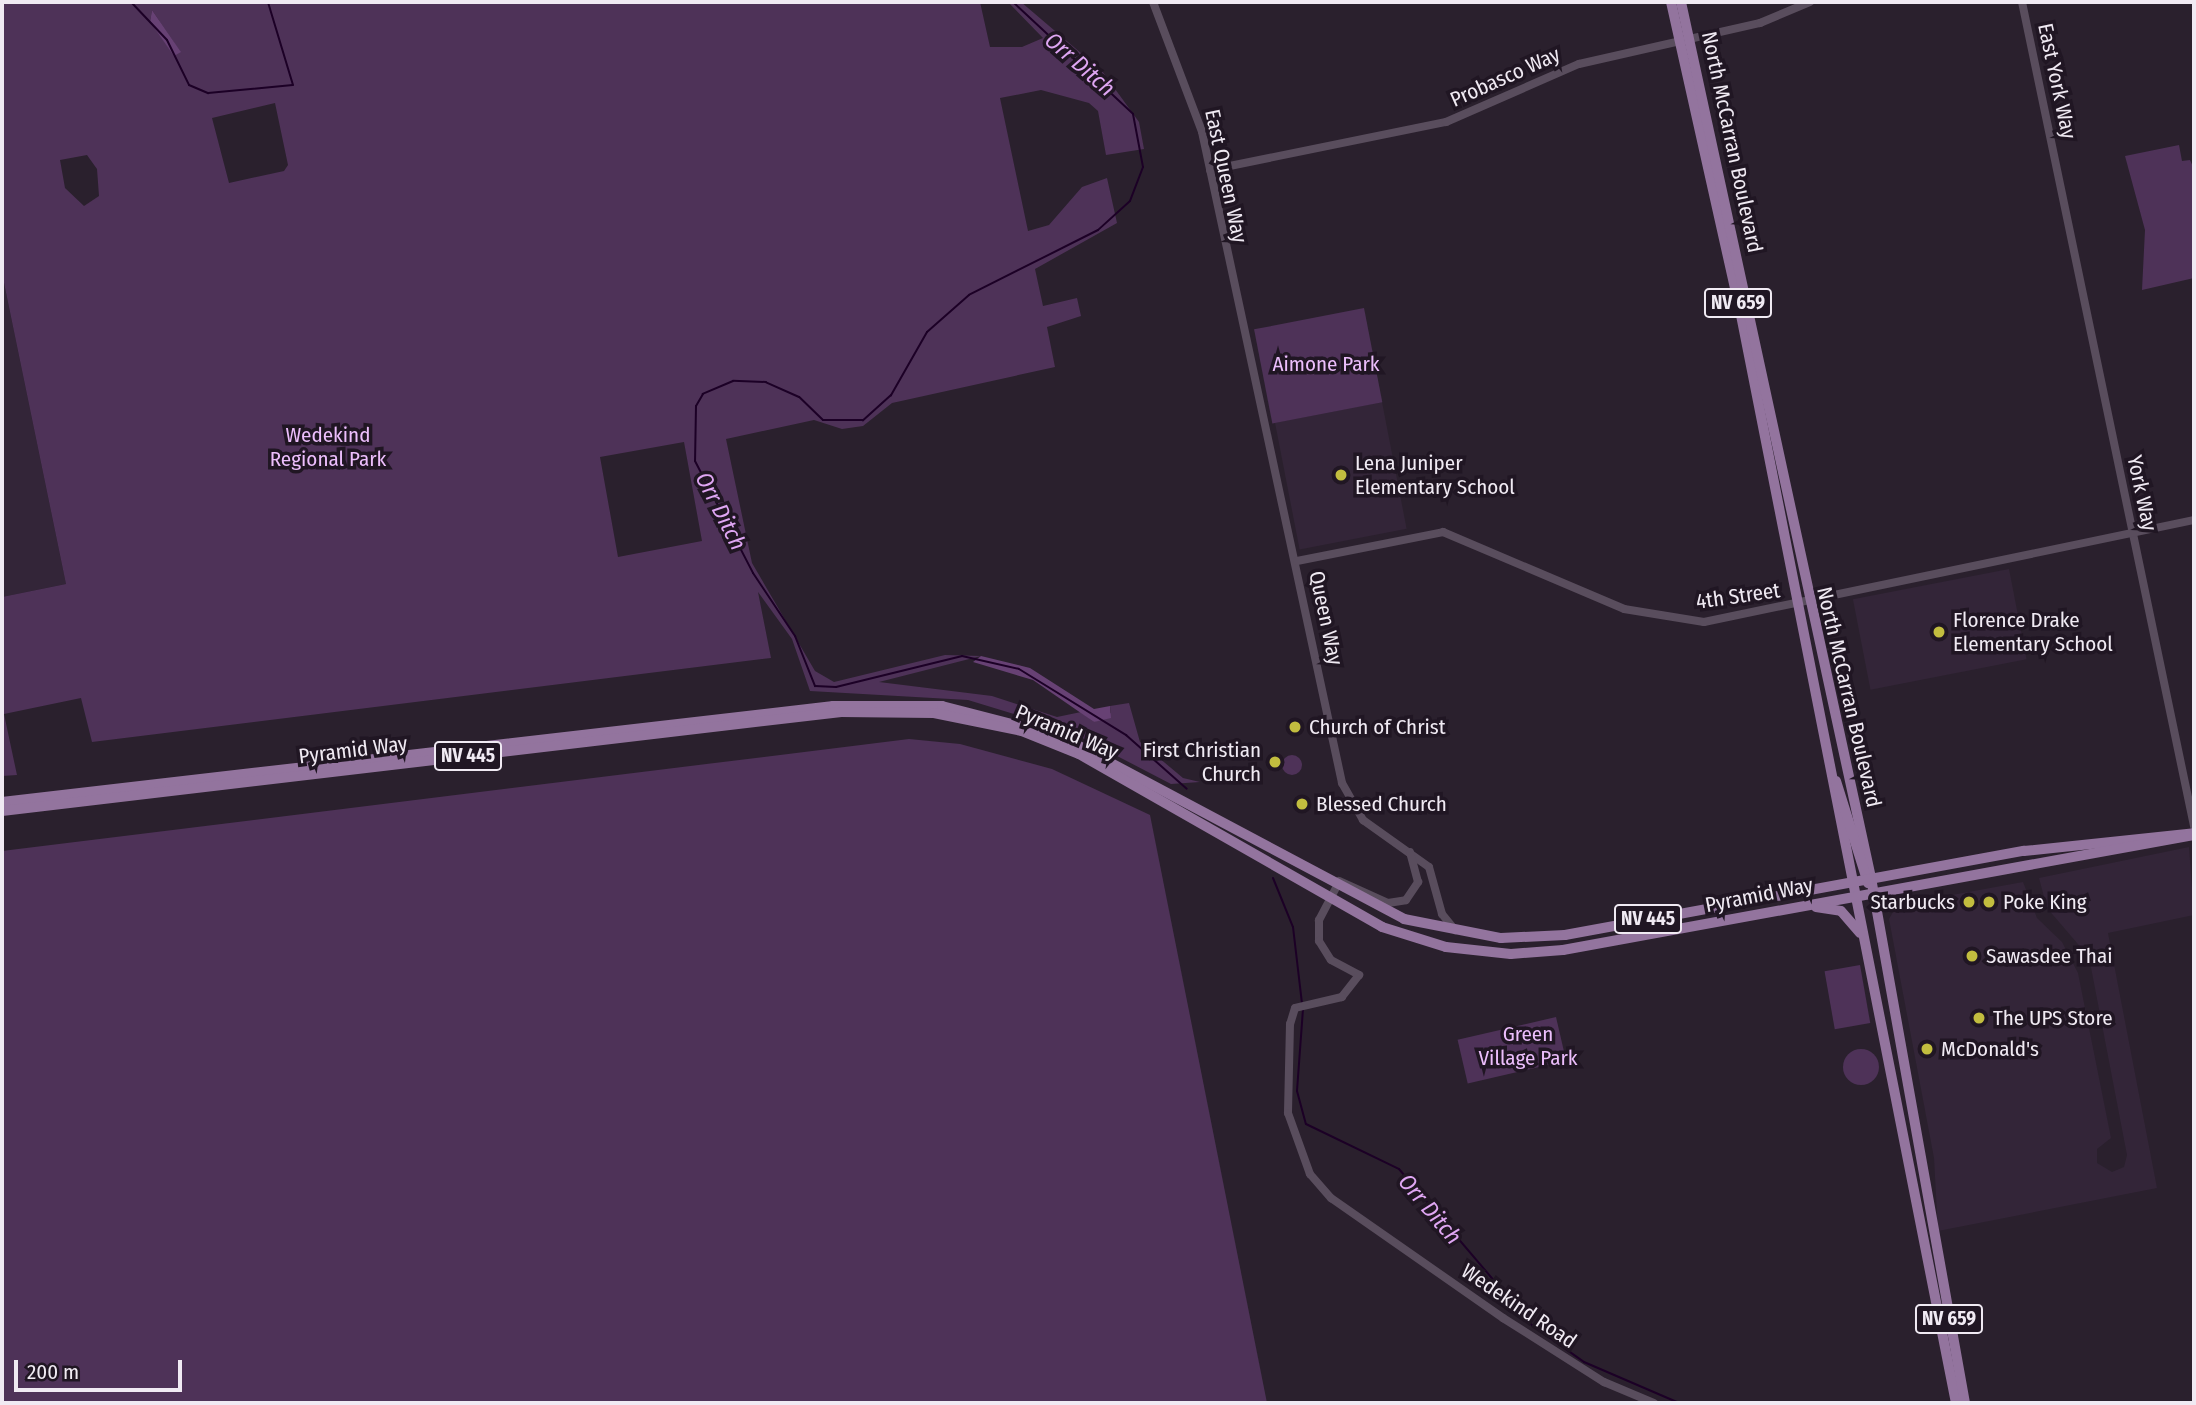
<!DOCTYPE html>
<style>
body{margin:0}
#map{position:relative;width:2196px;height:1405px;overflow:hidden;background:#2a202d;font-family:"Fira Sans Condensed",sans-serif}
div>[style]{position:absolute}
.built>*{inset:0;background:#332538;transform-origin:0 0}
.green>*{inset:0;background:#4e3258;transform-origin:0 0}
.round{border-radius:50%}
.forest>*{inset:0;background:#674174}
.stream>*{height:2px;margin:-1px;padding:0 1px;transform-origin:1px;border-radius:1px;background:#1c0026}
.minor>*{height:8px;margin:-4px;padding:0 4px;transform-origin:4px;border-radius:4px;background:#594d5d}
.major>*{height:10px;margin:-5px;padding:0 5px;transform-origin:5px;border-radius:5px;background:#93749e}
.dots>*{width:19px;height:19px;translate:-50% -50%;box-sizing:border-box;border:4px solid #201623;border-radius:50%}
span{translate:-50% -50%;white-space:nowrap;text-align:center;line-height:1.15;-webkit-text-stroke:7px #201623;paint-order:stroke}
.shield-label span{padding:2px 5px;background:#201623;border:2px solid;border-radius:5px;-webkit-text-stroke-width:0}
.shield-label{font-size:19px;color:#f0eaf3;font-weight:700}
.street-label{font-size:21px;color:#f0eaf3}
.park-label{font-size:21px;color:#ecbefc}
.poi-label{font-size:21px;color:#f0eaf3}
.left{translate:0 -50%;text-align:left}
.right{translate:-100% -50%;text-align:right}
.water-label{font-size:23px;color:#dfa6f3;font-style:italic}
.frame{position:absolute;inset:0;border:4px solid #f0eaf3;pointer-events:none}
.scale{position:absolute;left:14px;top:1360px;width:168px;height:32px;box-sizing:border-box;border:4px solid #f0eaf3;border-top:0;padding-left:9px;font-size:21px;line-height:24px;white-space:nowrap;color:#f0eaf3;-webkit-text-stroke:5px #201623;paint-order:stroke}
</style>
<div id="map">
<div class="built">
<i style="clip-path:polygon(2px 273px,66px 584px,2px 597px)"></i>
<i style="left:1382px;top:402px;width:129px;height:109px;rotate:79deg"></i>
<i style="left:2009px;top:569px;width:92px;height:159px;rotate:79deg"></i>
<i style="clip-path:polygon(2189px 847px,2194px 915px,2108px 933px,2157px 1188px,1938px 1231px,1934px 1158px,1889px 919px,1897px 905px,2023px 882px,2037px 918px,2062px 942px,2078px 973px,2111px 1138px,2097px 1149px,2097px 1163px,2112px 1172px,2124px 1167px,2127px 1155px,2089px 957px,2047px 908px,2039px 878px)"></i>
</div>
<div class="green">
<i style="clip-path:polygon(evenodd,2px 2px,980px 2px,990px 47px,1022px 47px,1043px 38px,1008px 2px,1021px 2px,1102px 71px,1139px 122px,1144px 149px,1106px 155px,1098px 111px,1089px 103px,1041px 90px,1000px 98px,1028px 231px,1049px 225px,1082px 187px,1107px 178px,1117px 223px,1035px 269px,1043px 306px,1077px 298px,1081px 316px,1047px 327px,1055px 367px,892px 403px,863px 426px,842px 429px,814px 420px,726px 439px,752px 563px,815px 671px,834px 682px,945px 655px,981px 656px,879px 682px,992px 696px,1057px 717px,1081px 712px,1094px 722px,1111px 713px,1110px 706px,1129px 703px,1140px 742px,1183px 778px,1200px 782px,1171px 784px,1069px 731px,968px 700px,810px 691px,792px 639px,758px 592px,771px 658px,92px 742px,81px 698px,4px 714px,17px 775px,2px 776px,2px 597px,66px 584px,2px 273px,2px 2px,152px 10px,180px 51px,174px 55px,150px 22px,152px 10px,2px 2px,275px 103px,288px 165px,284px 171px,229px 183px,212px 118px,275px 103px,2px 2px,87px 155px,97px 169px,99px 196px,84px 206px,65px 188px,60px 160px,87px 155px,2px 2px,684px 442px,702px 541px,618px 557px,600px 457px,684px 442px)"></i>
<i style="clip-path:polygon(2179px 145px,2182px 161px,2190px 160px,2194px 169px,2194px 278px,2142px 290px,2145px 230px,2125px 156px)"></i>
<i style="left:1364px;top:308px;width:96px;height:112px;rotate:79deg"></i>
<i style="clip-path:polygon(909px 739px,960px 744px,1052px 769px,1150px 815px,1267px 1403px,2px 1403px,2px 851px)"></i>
<i class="round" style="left:1282px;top:755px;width:20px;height:20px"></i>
<i style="left:1860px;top:965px;width:59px;height:36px;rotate:80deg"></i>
<i style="left:1556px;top:1017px;width:45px;height:101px;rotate:77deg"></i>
<i class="round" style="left:1843px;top:1049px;width:36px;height:36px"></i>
</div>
<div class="forest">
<i style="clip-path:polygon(152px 10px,181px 52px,174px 56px,150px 22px)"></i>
<i style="clip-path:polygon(981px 656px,1030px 668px,1094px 709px,1110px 706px,1111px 718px,1094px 722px,1033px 680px,973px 662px)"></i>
</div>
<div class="stream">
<i style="left:131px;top:2px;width:52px;rotate:46.5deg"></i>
<i style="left:167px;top:40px;width:50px;rotate:63.9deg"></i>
<i style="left:189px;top:85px;width:21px;rotate:23deg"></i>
<i style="left:208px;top:93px;width:85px;rotate:-5.4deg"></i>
<i style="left:293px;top:85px;width:87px;rotate:-106.8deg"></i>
<i style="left:1013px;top:2px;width:164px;rotate:43deg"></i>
<i style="left:1133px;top:114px;width:54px;rotate:79.3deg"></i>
<i style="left:1143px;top:167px;width:36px;rotate:111deg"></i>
<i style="left:1130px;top:201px;width:43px;rotate:137.8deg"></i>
<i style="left:1098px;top:230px;width:144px;rotate:153.3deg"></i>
<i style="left:969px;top:295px;width:56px;rotate:138.6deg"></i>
<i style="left:927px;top:332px;width:73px;rotate:119.7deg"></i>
<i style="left:891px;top:395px;width:38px;rotate:138deg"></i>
<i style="left:863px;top:420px;width:40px;rotate:180deg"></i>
<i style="left:823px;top:420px;width:33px;rotate:-136deg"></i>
<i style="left:799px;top:397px;width:36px;rotate:-156deg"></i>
<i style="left:766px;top:382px;width:33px;rotate:-178deg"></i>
<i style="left:733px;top:381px;width:33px;rotate:157deg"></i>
<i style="left:703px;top:394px;width:14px;rotate:120deg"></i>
<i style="left:696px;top:406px;width:55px;rotate:91deg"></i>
<i style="left:695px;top:461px;width:126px;rotate:62.6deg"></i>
<i style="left:753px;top:573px;width:76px;rotate:56.3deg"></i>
<i style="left:795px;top:636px;width:54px;rotate:68.2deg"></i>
<i style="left:815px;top:686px;width:21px;rotate:3deg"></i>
<i style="left:836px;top:687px;width:130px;rotate:-13.8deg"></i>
<i style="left:962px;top:656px;width:58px;rotate:12.8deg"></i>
<i style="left:1019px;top:669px;width:126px;rotate:31.7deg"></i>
<i style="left:1126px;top:735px;width:81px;rotate:41.5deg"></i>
<i style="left:1273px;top:878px;width:53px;rotate:67.8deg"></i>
<i style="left:1293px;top:927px;width:78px;rotate:83.3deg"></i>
<i style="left:1303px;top:1009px;width:82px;rotate:94.2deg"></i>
<i style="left:1297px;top:1091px;width:34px;rotate:75deg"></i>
<i style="left:1306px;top:1124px;width:103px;rotate:25.8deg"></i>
<i style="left:1399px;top:1169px;width:205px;rotate:49.6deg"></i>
<i style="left:1532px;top:1325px;width:64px;rotate:35.4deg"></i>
<i style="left:1584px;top:1362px;width:103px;rotate:23.3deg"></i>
</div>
<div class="minor">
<i style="left:1153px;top:2px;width:139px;rotate:69.3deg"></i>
<i style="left:1202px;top:132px;width:666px;rotate:77.86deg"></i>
<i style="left:1342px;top:783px;width:43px;rotate:60.4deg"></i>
<i style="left:1363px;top:820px;width:81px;rotate:35.5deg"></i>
<i style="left:1429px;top:867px;width:49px;rotate:74.5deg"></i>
<i style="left:1442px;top:914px;width:21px;rotate:51deg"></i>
<i style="left:2022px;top:2px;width:842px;rotate:78.21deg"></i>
<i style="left:1210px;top:170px;width:241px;rotate:-11.5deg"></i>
<i style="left:1446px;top:122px;width:145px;rotate:-23.6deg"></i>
<i style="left:1579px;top:64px;width:186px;rotate:-12.8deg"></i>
<i style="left:1760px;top:23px;width:54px;rotate:-22.8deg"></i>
<i style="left:1297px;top:561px;width:149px;rotate:-11.2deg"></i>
<i style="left:1443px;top:532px;width:197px;rotate:23deg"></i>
<i style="left:1624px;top:609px;width:81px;rotate:9.2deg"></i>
<i style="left:1704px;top:622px;width:501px;rotate:-11.76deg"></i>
<i style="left:1339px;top:881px;width:54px;rotate:24.2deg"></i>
<i style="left:1388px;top:903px;width:18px;rotate:-9deg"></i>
<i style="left:1406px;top:900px;width:22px;rotate:-56deg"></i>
<i style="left:1418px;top:882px;width:31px;rotate:-105deg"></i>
<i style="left:1338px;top:884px;width:41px;rotate:117.8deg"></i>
<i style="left:1319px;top:920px;width:21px;rotate:90deg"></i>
<i style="left:1319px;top:941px;width:22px;rotate:58deg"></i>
<i style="left:1331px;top:960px;width:32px;rotate:28deg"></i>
<i style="left:1359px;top:975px;width:28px;rotate:128deg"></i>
<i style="left:1342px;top:997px;width:48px;rotate:166.8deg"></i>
<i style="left:1295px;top:1008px;width:17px;rotate:107deg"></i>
<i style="left:1290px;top:1024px;width:89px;rotate:91.3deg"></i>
<i style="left:1288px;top:1113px;width:65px;rotate:70.2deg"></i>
<i style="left:1310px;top:1174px;width:32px;rotate:49deg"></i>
<i style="left:1331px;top:1198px;width:210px;rotate:34.9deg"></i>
<i style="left:1503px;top:1318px;width:120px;rotate:32.4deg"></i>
<i style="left:1604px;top:1382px;width:54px;rotate:22.8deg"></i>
</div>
<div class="major">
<i style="left:1671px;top:2px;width:311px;rotate:77.4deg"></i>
<i style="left:1739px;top:305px;width:1119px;rotate:78.82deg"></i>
<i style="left:1681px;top:2px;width:896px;rotate:77.76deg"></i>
<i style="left:1871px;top:878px;width:533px;rotate:79.85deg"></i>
<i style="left:1836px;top:781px;width:107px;rotate:72.6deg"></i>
<i style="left:2px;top:802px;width:837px;rotate:-6.59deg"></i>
<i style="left:833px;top:706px;width:109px"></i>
<i style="left:942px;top:706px;width:124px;rotate:14.5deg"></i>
<i style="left:1062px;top:737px;width:387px;rotate:28deg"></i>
<i style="left:1404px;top:919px;width:99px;rotate:11.1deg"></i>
<i style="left:1501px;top:938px;width:64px;rotate:-2.7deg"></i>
<i style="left:1565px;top:935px;width:467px;rotate:-10.4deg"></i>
<i style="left:2024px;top:851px;width:171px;rotate:-6deg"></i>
<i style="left:2px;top:811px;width:845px;rotate:-6.73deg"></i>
<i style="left:841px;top:712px;width:93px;rotate:0.6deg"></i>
<i style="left:934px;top:713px;width:90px;rotate:11.6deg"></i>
<i style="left:1022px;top:731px;width:61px;rotate:22deg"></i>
<i style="left:1079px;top:754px;width:349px;rotate:29.7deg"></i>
<i style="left:1382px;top:927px;width:67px;rotate:17.4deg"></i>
<i style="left:1446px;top:947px;width:65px;rotate:6.1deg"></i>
<i style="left:1511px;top:954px;width:52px;rotate:-4.4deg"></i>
<i style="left:1563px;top:950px;width:641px;rotate:-10.33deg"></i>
<i style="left:1816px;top:907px;width:25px;rotate:9deg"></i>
<i style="left:1841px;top:911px;width:29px;rotate:49deg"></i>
</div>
<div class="dots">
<i style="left:1341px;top:475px;background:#c2bd3f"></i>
<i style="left:1939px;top:632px;background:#c2bd3f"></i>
<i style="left:1295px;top:727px;background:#c2bd3f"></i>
<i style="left:1275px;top:762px;background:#c2bd3f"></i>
<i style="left:1302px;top:804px;background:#c2bd3f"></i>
<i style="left:1969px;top:902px;background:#c2bd3f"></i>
<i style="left:1989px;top:902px;background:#c2bd3f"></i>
<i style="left:1972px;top:956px;background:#c2bd3f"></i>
<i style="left:1979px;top:1018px;background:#c2bd3f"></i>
<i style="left:1927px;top:1049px;background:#c2bd3f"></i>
</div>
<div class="shield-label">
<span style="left:1738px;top:303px">NV 659</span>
<span style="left:468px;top:756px">NV 445</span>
<span style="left:1648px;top:919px">NV 445</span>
<span style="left:1949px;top:1319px">NV 659</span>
</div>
<div class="street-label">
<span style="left:1505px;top:77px;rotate:-24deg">Probasco Way</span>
<span style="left:2057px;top:81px;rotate:78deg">East York Way</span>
<span style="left:1732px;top:142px;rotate:78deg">North McCarran Boulevard</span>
<span style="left:1226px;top:176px;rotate:78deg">East Queen Way</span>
<span style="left:2142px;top:493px;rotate:78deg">York Way</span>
<span style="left:1738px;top:596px;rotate:-8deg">4th Street</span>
<span style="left:1326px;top:618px;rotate:78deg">Queen Way</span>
<span style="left:1849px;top:697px;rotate:77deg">North McCarran Boulevard</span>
<span style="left:1067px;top:732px;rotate:23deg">Pyramid Way</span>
<span style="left:353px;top:750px;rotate:-7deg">Pyramid Way</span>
<span style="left:1759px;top:895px;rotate:-11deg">Pyramid Way</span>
<span style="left:1519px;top:1306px;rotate:34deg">Wedekind Road</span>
</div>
<div class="park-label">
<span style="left:1326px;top:364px">Aimone Park</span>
<span style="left:328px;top:447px">Wedekind<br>Regional Park</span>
<span style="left:1528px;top:1046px">Green<br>Village Park</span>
</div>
<div class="poi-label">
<span class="left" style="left:1355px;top:475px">Lena Juniper<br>Elementary School</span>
<span class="left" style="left:1953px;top:632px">Florence Drake<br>Elementary School</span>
<span class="left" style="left:1309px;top:727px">Church of Christ</span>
<span class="right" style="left:1261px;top:762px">First Christian<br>Church</span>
<span class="left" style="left:1316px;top:804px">Blessed Church</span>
<span class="right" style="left:1955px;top:902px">Starbucks</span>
<span class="left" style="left:2003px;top:902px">Poke King</span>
<span class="left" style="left:1986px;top:956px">Sawasdee Thai</span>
<span class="left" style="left:1993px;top:1018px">The UPS Store</span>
<span class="left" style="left:1941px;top:1049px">McDonald's</span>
</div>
<div class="water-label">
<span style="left:1080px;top:64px;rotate:41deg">Orr Ditch</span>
<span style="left:721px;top:511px;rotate:63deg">Orr Ditch</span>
<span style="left:1430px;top:1209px;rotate:50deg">Orr Ditch</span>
</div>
<div class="frame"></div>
<div class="scale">200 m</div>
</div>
